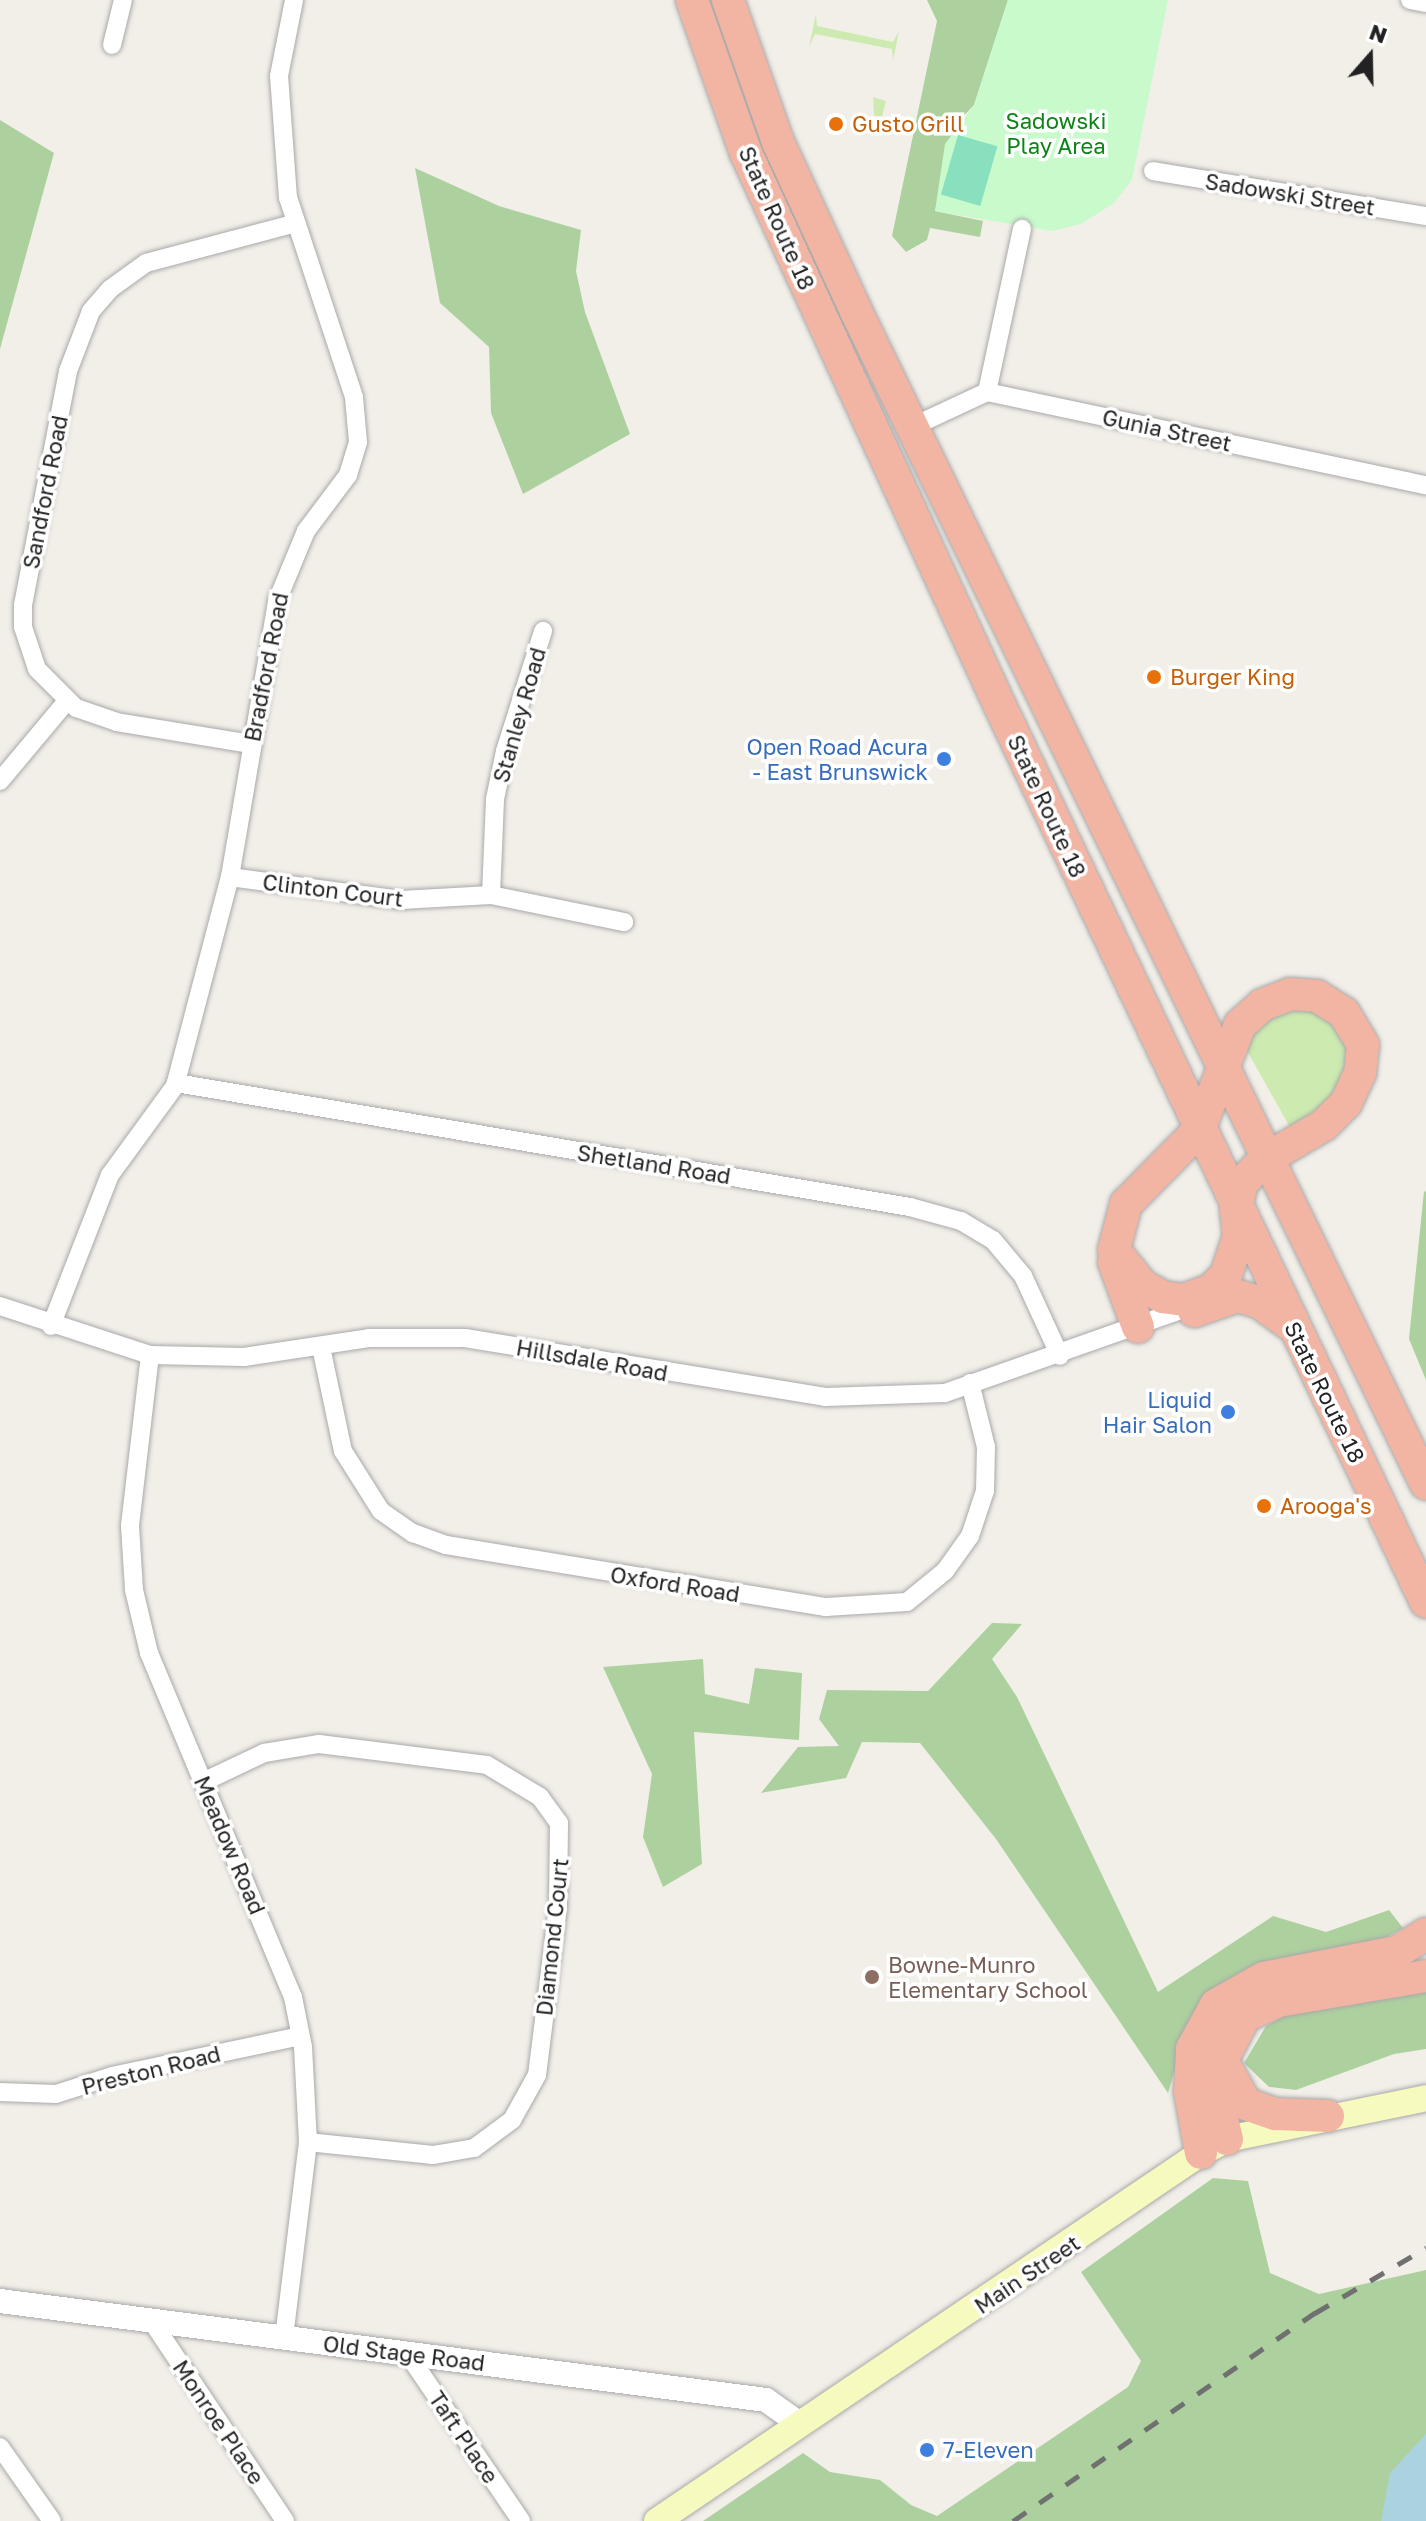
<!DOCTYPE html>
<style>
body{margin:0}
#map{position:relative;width:1426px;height:2521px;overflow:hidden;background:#f2efe9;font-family:"Golos Text",sans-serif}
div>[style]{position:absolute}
.grass>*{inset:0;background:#cdebb0}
.forest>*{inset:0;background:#add19e}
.park>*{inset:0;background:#c8facc}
.pitch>*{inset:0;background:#88e0be;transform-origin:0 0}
.water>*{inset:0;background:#aad3df}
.roads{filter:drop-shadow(0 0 2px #a9a9a9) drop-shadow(0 0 2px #a9a9a9)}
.minor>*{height:18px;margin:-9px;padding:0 9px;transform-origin:9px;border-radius:9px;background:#fff}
.tertiary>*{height:24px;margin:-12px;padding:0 12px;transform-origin:12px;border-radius:12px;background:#fff}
.secondary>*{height:26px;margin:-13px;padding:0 13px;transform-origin:13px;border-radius:13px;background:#f7fabf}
.trunk>*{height:32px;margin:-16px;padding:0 16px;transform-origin:16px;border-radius:16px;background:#f2b4a3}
.rail>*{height:5px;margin-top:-2.5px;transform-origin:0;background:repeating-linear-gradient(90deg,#707070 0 16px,transparent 0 32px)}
.dots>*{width:22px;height:22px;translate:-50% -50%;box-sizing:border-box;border:4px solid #fff;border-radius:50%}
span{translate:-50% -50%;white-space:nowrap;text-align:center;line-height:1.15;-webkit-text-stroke:7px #fff;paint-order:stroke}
.park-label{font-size:22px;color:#0c8416}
.food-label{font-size:22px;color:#c56008}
.left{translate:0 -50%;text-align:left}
.street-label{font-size:22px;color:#222}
.shop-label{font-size:22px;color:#366cbe}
.right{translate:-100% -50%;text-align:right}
.education-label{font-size:22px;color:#785e54}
.north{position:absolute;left:1330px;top:16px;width:80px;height:80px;-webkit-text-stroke:6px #fff;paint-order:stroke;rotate:20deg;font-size:22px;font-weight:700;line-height:32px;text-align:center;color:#222}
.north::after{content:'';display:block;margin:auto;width:28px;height:36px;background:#222;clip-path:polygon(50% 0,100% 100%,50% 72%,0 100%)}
</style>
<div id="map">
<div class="grass">
<i style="clip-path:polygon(816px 14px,817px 26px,893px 42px,899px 31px,893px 61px,892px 49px,815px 34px,809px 47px)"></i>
<i style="clip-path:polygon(873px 97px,886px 101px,880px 125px,874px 114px)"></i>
<i style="clip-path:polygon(1289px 1006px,1312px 1009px,1330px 1018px,1344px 1035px,1350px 1057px,1345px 1084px,1292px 1131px,1246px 1049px,1250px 1032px)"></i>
</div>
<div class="forest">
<i style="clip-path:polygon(927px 0,1008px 0,974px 105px,957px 123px,935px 211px,983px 221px,980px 237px,930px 228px,927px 240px,906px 252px,892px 236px,937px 21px)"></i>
<i style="clip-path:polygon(0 120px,54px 153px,0 349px)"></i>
<i style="clip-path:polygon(415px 168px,499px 206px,581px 230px,576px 271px,585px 312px,630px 434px,523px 494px,491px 413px,489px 347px,440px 303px)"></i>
<i style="clip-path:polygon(1424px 1191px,1426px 1192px,1426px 1380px,1409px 1339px)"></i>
<i style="clip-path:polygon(992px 1623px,1022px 1624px,992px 1659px,1017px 1697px,1158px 1992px,1273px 1916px,1326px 1932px,1389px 1910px,1403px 1928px,1180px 2053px,1168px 2093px,996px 1839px,920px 1743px,862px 1742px,846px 1778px,761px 1793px,798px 1747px,839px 1746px,819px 1719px,827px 1690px,928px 1691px)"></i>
<i style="clip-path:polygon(703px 1659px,705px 1694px,749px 1704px,755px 1668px,802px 1673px,799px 1740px,694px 1732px,702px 1864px,663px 1887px,643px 1837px,652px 1774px,603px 1667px)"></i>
<i style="clip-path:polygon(1426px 1990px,1426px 2049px,1394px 2054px,1296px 2090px,1269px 2087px,1244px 2063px,1266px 2026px,1290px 2012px)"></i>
<i style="clip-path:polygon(1213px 2178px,1248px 2181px,1270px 2273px,1319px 2294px,1426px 2270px,1426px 2521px,703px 2521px,803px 2453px,830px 2472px,880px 2480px,911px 2505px,937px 2516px,1128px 2387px,1141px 2361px,1081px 2272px)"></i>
</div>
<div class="park">
<i style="clip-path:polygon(1008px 0,1168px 0,1132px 180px,1114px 203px,1081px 224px,1052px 231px,935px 211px,945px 144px,974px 105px)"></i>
</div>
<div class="pitch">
<i style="left:958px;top:135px;width:41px;height:62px;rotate:16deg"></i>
</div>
<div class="water">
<i style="clip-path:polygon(1426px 2434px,1426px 2521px,1381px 2521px,1390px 2473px)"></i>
</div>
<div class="roads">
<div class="minor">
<i style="left:1410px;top:0;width:16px;rotate:11deg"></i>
<i style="left:112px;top:45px;width:46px;rotate:-76.3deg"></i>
<i style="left:1153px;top:171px;width:277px;rotate:9.4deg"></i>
<i style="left:987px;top:392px;width:167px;rotate:-77.9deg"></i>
<i style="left:914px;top:426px;width:81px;rotate:-25deg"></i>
<i style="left:987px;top:392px;width:449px;rotate:12deg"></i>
<i style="left:251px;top:744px;width:136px;rotate:-170.7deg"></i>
<i style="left:117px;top:722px;width:43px;rotate:-161.1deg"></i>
<i style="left:76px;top:708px;width:55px;rotate:-135deg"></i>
<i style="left:37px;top:669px;width:44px;rotate:-108.4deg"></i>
<i style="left:23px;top:627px;width:22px;rotate:-90deg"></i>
<i style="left:23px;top:605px;width:238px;rotate:-79.1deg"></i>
<i style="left:68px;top:371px;width:64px;rotate:-69deg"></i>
<i style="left:91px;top:311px;width:29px;rotate:-49deg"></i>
<i style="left:110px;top:289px;width:44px;rotate:-35.8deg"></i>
<i style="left:146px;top:263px;width:155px;rotate:-14.9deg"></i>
<i style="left:0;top:781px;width:103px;rotate:-50.1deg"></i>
<i style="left:230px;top:877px;width:173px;rotate:7.7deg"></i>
<i style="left:401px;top:900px;width:90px;rotate:-3.2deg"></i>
<i style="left:491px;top:895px;width:136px;rotate:11.5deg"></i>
<i style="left:491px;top:895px;width:96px;rotate:-87.6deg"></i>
<i style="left:495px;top:799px;width:49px;rotate:-78.2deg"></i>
<i style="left:505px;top:751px;width:126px;rotate:-72.4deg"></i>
<i style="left:176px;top:1083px;width:744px;rotate:9.59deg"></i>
<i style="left:910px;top:1207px;width:53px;rotate:15.4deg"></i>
<i style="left:961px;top:1221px;width:37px;rotate:31deg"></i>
<i style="left:993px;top:1240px;width:47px;rotate:50.2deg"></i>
<i style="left:1023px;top:1276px;width:88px;rotate:65.2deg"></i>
<i style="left:0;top:1306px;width:158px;rotate:18.1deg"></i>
<i style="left:150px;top:1355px;width:94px;rotate:1.2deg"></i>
<i style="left:244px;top:1357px;width:126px;rotate:-8.6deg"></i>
<i style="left:369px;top:1338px;width:96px"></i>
<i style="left:465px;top:1338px;width:365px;rotate:9.3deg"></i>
<i style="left:825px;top:1397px;width:120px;rotate:-1.9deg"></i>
<i style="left:945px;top:1393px;width:247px;rotate:-19.4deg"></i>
<i style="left:51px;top:1326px;width:162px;rotate:-68.7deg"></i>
<i style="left:110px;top:1175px;width:110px;rotate:-53.9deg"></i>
<i style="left:175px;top:1086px;width:216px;rotate:-75.3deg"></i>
<i style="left:230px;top:877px;width:280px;rotate:-80.3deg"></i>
<i style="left:277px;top:601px;width:76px;rotate:-67.5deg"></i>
<i style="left:306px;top:531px;width:70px;rotate:-53.1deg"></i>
<i style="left:348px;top:475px;width:34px;rotate:-73deg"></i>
<i style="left:358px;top:442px;width:45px;rotate:-95.1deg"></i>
<i style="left:354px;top:397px;width:210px;rotate:-108.3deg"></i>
<i style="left:288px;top:198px;width:122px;rotate:-94.2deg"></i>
<i style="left:279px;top:76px;width:77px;rotate:-78.8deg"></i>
<i style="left:321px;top:1347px;width:106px;rotate:78.1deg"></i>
<i style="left:343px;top:1451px;width:71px;rotate:57.7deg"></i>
<i style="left:381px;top:1511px;width:39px;rotate:35deg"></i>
<i style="left:413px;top:1533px;width:35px;rotate:20deg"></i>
<i style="left:446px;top:1545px;width:385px;rotate:9.3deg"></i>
<i style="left:826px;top:1607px;width:81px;rotate:-3.5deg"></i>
<i style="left:907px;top:1602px;width:49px;rotate:-39.2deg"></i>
<i style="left:945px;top:1571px;width:43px;rotate:-54.5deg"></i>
<i style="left:970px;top:1536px;width:47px;rotate:-71.6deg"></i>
<i style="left:985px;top:1491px;width:44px;rotate:-88.7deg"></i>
<i style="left:986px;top:1447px;width:66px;rotate:-104deg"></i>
<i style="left:150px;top:1355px;width:172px;rotate:96.7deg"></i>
<i style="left:130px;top:1526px;width:64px;rotate:86.4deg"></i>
<i style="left:134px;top:1590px;width:65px;rotate:76.6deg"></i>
<i style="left:149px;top:1653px;width:373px;rotate:67.3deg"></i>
<i style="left:293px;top:1997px;width:51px;rotate:78.7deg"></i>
<i style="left:303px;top:2047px;width:95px;rotate:87deg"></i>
<i style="left:308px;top:2142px;width:197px;rotate:97deg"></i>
<i style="left:203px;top:1782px;width:68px;rotate:-25.4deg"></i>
<i style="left:264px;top:1753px;width:56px;rotate:-9.3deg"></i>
<i style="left:319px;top:1744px;width:169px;rotate:7.1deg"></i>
<i style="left:487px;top:1765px;width:62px;rotate:31.1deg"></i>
<i style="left:540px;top:1797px;width:32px;rotate:54deg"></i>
<i style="left:559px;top:1823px;width:84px;rotate:90.7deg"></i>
<i style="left:558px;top:1907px;width:169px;rotate:97.1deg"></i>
<i style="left:537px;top:2075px;width:51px;rotate:119.1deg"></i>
<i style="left:512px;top:2120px;width:47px;rotate:143.6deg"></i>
<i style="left:474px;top:2148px;width:42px;rotate:170.3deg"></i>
<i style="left:433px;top:2155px;width:126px;rotate:-174.1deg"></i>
<i style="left:0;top:2092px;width:56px;rotate:2deg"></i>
<i style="left:56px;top:2094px;width:59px;rotate:-17.8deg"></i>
<i style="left:112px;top:2076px;width:192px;rotate:-12deg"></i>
<i style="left:153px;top:2323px;width:238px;rotate:56.3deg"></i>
<i style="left:407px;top:2353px;width:203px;rotate:55.8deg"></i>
<i style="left:0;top:2447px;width:90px;rotate:54.9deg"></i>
</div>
<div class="tertiary">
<i style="left:0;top:2301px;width:772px;rotate:7.36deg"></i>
<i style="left:766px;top:2400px;width:42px;rotate:35.2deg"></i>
</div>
<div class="secondary">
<i style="left:657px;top:2521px;width:657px;rotate:-34.08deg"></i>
<i style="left:1201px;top:2153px;width:30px;rotate:-28deg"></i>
<i style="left:1227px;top:2139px;width:203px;rotate:-11.6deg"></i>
</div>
<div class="trunk">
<i style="left:692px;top:0;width:162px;rotate:70.6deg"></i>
<i style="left:746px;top:153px;width:609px;rotate:65.33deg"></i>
<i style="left:1000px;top:706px;width:992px;rotate:64.57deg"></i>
<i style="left:728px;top:0;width:151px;rotate:70.6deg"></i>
<i style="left:778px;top:142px;width:184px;rotate:65.2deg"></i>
<i style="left:855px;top:309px;width:1306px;rotate:64.08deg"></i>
<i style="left:1290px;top:994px;width:27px;rotate:4deg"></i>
<i style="left:1317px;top:996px;width:32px;rotate:32deg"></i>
<i style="left:1344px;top:1013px;width:37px;rotate:59deg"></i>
<i style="left:1363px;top:1045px;width:28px;rotate:96deg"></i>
<i style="left:1360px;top:1073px;width:33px;rotate:115deg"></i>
<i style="left:1346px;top:1103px;width:31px;rotate:135deg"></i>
<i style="left:1324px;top:1125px;width:69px;rotate:149.7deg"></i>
<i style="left:1264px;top:1160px;width:32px;rotate:134deg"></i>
<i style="left:1242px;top:1183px;width:27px;rotate:103deg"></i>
<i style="left:1236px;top:1209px;width:27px;rotate:84deg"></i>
<i style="left:1239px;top:1236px;width:41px;rotate:108.4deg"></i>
<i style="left:1226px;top:1275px;width:21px;rotate:135deg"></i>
<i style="left:1211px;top:1290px;width:29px;rotate:160deg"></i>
<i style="left:1184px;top:1300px;width:21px;rotate:-172deg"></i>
<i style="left:1163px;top:1297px;width:23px;rotate:-151deg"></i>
<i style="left:1143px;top:1286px;width:46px;rotate:-128.9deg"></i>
<i style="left:1114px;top:1250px;width:48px;rotate:-75.4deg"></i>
<i style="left:1126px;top:1204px;width:104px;rotate:-45.4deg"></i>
<i style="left:1199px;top:1130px;width:113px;rotate:-68.7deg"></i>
<i style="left:1240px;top:1025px;width:30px;rotate:-42deg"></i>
<i style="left:1262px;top:1005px;width:30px;rotate:-21deg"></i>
<i style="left:1114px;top:1262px;width:69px;rotate:69.7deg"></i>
<i style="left:1194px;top:1311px;width:46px;rotate:-18.8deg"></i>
<i style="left:1238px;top:1296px;width:22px;rotate:16deg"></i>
<i style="left:1259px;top:1302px;width:37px;rotate:36deg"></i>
<i style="left:1222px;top:2060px;width:50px;rotate:61.4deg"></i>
<i style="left:1246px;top:2104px;width:31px;rotate:19deg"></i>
<i style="left:1275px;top:2114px;width:53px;rotate:2.2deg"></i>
<i style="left:1227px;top:2139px;width:41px;rotate:-104deg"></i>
<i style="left:1217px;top:2099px;width:39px;rotate:-83deg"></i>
<i style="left:1222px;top:2060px;width:50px;rotate:-62.4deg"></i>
<i style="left:1245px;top:2016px;width:36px;rotate:-24deg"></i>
<i style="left:1278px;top:2001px;width:150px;rotate:-9.6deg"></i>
<i style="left:1201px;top:2153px;width:62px;rotate:-100.2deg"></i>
<i style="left:1190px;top:2092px;width:43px;rotate:-87.3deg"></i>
<i style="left:1192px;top:2049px;width:50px;rotate:-61.4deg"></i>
<i style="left:1216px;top:2005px;width:55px;rotate:-29.4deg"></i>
<i style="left:1264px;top:1978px;width:136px;rotate:-11.1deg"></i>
<i style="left:1397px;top:1952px;width:34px;rotate:-32deg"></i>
</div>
</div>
<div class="rail">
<i style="left:1013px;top:2521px;width:367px;rotate:-34.6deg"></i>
<i style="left:1315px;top:2313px;width:129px;rotate:-30.4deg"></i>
</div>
<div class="dots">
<i style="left:836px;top:124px;background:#e8710a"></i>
<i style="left:1154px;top:677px;background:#e8710a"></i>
<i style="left:944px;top:759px;background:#3f7fe0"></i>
<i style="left:1228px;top:1412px;background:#3f7fe0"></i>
<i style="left:1264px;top:1506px;background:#e8710a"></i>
<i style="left:872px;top:1977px;background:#8d6e63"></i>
<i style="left:927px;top:2450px;background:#3f7fe0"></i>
</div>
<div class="park-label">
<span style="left:1056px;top:133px">Sadowski<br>Play Area</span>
</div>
<div class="food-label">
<span class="left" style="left:852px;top:124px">Gusto Grill</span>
<span class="left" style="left:1170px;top:677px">Burger King</span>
<span class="left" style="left:1280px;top:1506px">Arooga's</span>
</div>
<div class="street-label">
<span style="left:1290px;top:194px;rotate:9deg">Sadowski Street</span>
<span style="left:777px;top:218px;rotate:66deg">State Route 18</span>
<span style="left:1167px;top:430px;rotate:12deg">Gunia Street</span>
<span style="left:45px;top:492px;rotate:-79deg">Sandford Road</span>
<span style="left:266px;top:667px;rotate:-79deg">Bradford Road</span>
<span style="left:519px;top:715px;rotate:-74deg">Stanley Road</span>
<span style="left:1047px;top:806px;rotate:65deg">State Route 18</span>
<span style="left:333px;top:890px;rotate:7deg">Clinton Court</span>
<span style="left:654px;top:1164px;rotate:9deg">Shetland Road</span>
<span style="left:592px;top:1360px;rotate:10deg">Hillsdale Road</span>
<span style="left:1325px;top:1392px;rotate:64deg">State Route 18</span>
<span style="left:675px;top:1584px;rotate:9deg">Oxford Road</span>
<span style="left:230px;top:1845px;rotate:67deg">Meadow Road</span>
<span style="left:552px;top:1937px;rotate:-84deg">Diamond Court</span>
<span style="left:151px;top:2070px;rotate:-14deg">Preston Road</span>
<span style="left:1027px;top:2274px;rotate:-34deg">Main Street</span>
<span style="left:404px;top:2353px;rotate:7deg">Old Stage Road</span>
<span style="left:219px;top:2422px;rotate:56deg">Monroe Place</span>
<span style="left:464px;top:2437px;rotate:56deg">Taft Place</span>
</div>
<div class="shop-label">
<span class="right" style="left:928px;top:759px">Open Road Acura<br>- East Brunswick</span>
<span class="right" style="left:1212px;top:1412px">Liquid<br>Hair Salon</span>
<span class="left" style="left:943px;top:2450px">7-Eleven</span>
</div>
<div class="education-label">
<span class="left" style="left:888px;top:1977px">Bowne-Munro<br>Elementary School</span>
</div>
<div class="north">N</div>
</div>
